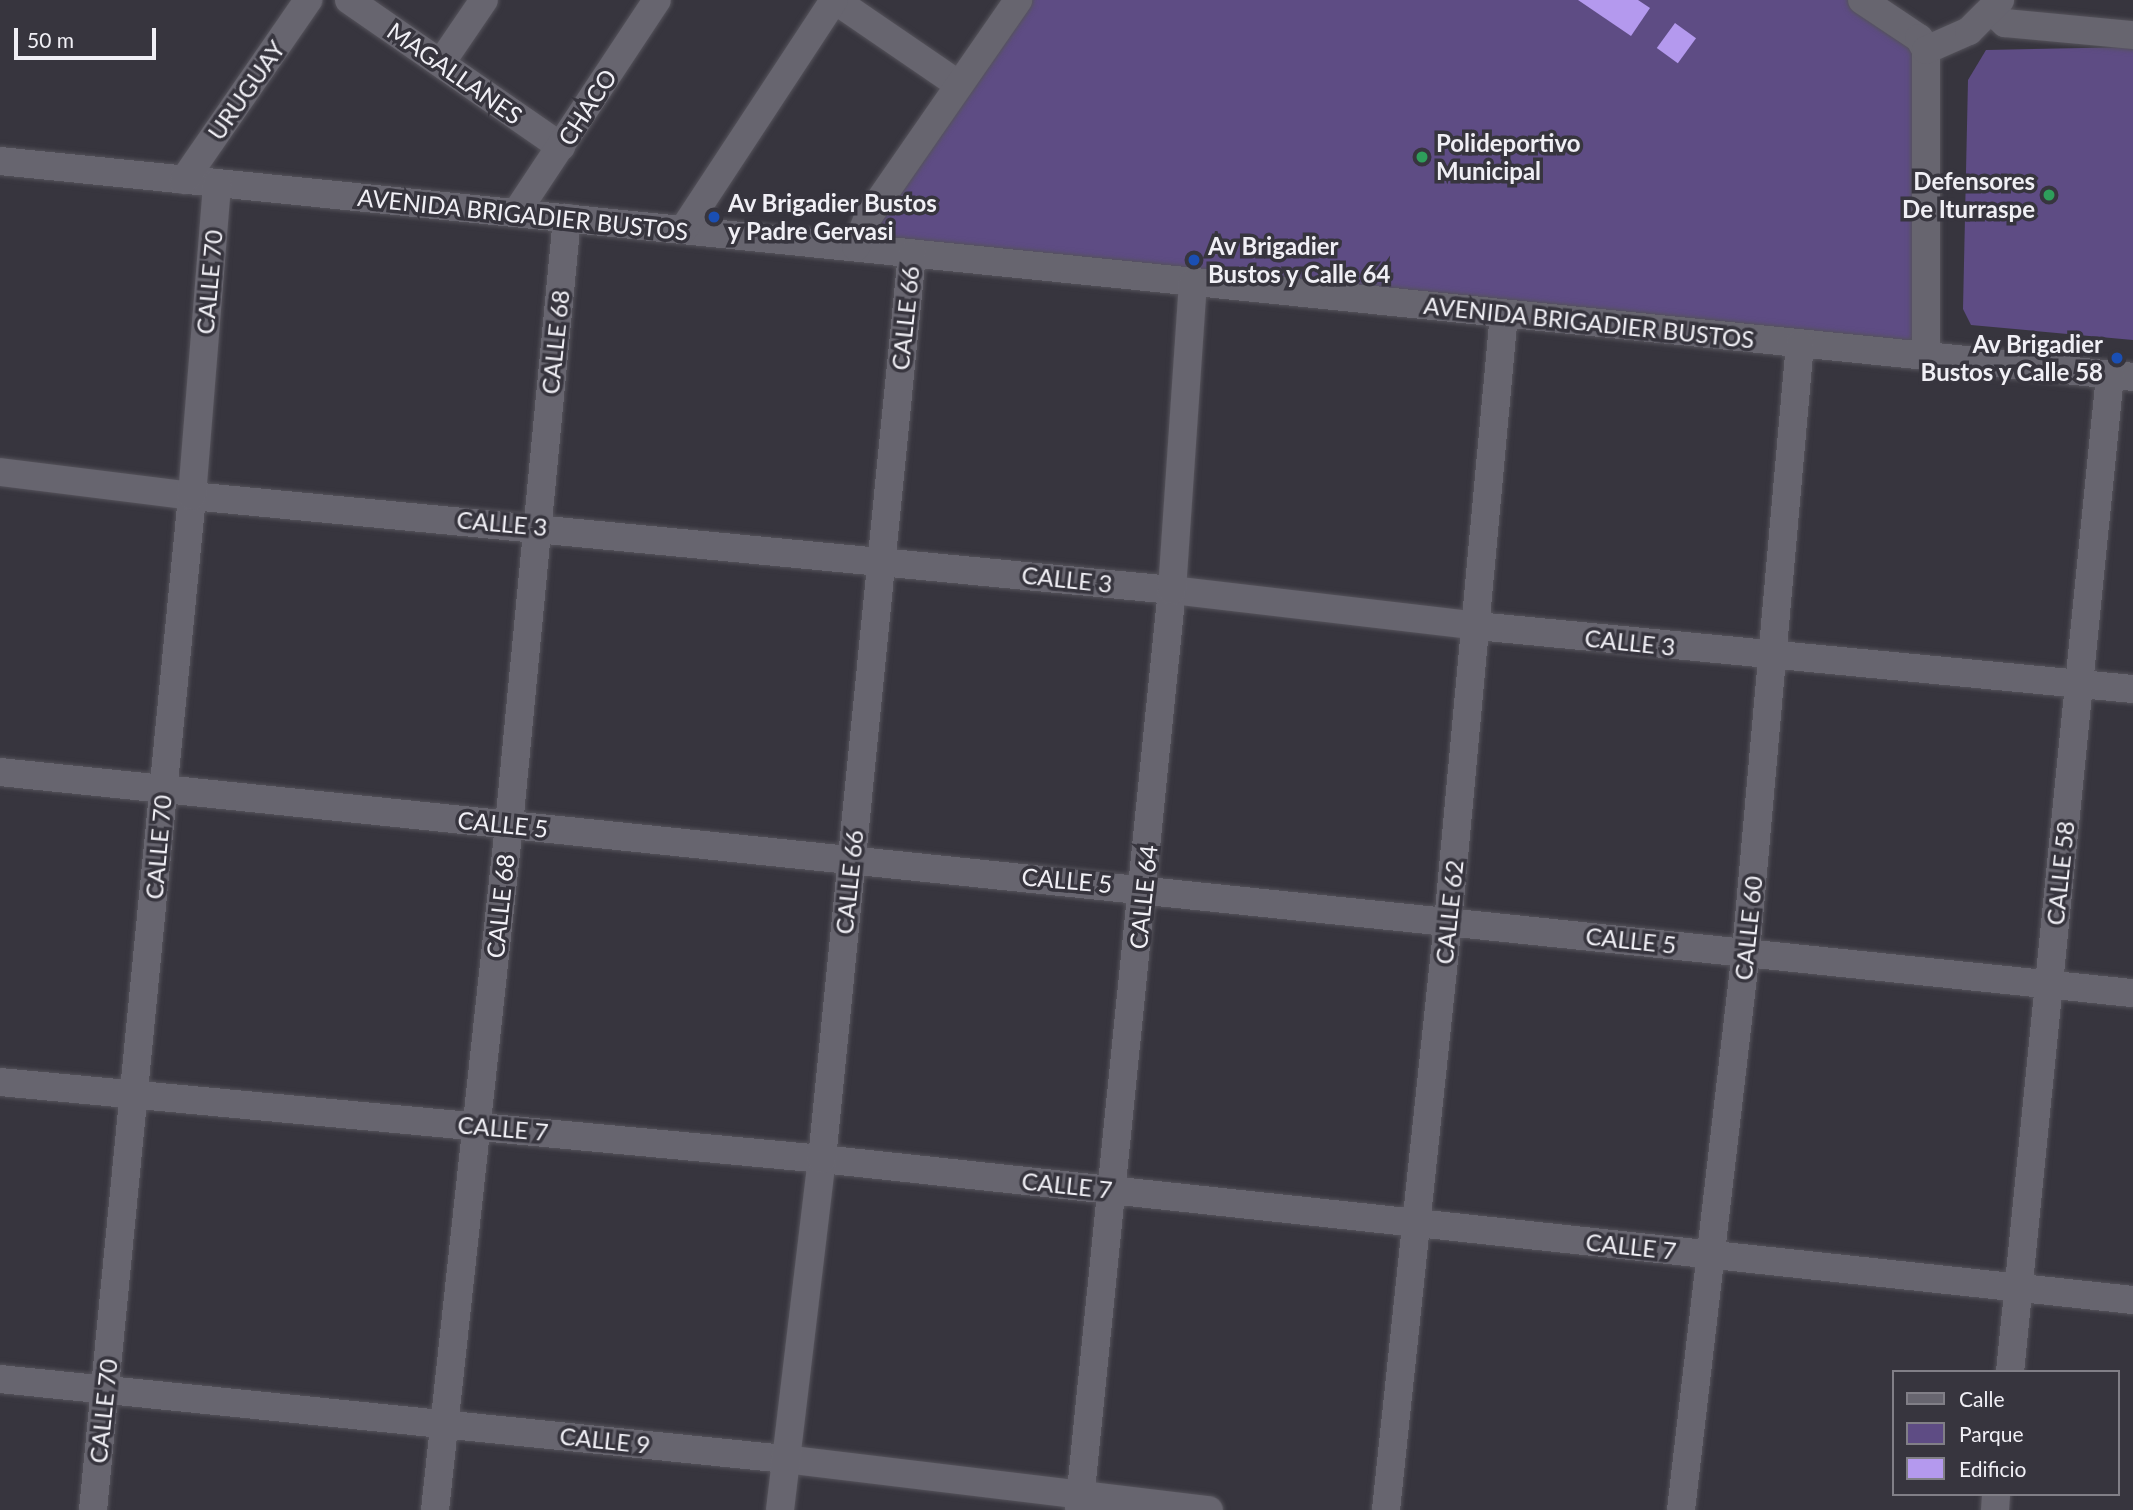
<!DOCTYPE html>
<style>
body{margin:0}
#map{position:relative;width:2133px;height:1510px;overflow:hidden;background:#37353e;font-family:Lato,sans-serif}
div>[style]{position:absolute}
.green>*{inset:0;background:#5e4c84}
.building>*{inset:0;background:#b499ee;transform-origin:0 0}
.roads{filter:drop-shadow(0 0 2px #55535b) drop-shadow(0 0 2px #55535b)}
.minor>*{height:28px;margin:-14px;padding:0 14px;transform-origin:14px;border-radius:14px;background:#67656f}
.dots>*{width:19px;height:19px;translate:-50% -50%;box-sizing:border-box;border:4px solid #37353e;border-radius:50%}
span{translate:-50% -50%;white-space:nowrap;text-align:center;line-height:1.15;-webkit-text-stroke:7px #37353e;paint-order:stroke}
.street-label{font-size:24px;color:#f0eff5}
.poi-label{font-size:24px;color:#f0eff5;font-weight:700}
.left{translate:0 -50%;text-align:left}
.right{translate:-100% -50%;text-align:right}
.legend{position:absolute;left:1892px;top:1370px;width:228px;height:126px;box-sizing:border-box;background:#37353e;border:2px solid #817f87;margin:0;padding:9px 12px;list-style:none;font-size:21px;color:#f0eff5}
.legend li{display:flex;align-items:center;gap:14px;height:35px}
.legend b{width:35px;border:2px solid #817f87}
.scale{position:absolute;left:14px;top:28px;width:142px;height:32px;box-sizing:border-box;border:4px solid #f0eff5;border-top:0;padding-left:9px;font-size:21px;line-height:24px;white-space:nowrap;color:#f0eff5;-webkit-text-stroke:5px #37353e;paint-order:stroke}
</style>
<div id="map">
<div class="green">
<i style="clip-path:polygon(1023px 0,1862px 0,1919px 38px,1926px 356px,856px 247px)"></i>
<i style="clip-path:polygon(2133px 47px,2133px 340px,1971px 325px,1963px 309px,1968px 80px,1986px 50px)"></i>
</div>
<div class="building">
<i style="clip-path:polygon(1578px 0,1638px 0,1650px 8px,1631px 36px)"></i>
<i style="left:1675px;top:23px;width:26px;height:31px;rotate:36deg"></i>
</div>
<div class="roads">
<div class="minor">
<i style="left:349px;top:0;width:258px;rotate:34.7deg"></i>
<i style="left:835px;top:0;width:150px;rotate:34.4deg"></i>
<i style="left:1862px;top:0;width:69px;rotate:33.7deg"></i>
<i style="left:1919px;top:38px;width:14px;rotate:60deg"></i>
<i style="left:1926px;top:50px;width:306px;rotate:90deg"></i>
<i style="left:1992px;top:11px;width:18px;rotate:43deg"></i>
<i style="left:2005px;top:23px;width:129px;rotate:5.4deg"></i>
<i style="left:1926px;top:50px;width:47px;rotate:-23.8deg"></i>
<i style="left:1969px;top:31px;width:44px;rotate:-45deg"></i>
<i style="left:441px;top:63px;width:76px;rotate:-55.7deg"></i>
<i style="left:0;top:161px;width:2144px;rotate:5.78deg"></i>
<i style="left:184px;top:180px;width:219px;rotate:-55.4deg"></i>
<i style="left:516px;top:213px;width:255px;rotate:-56.5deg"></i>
<i style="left:683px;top:230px;width:275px;rotate:-56.7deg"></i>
<i style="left:856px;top:247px;width:32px;rotate:-68deg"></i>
<i style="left:868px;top:217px;width:264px;rotate:-55.3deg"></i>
<i style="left:0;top:472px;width:193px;rotate:7.1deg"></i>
<i style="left:192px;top:496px;width:984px;rotate:5.48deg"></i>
<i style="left:1172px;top:590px;width:307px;rotate:6.7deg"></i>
<i style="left:1477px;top:626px;width:659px;rotate:5.49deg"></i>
<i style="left:0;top:772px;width:2144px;rotate:5.92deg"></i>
<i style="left:0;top:1082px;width:826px;rotate:5.35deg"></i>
<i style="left:822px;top:1159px;width:1319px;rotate:6.14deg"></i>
<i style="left:2010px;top:1372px;width:1002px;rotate:-84.27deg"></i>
<i style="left:0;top:1379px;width:789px;rotate:5.82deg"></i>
<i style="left:785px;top:1459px;width:427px;rotate:6.9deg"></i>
<i style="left:93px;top:1510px;width:1019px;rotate:-84.42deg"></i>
<i style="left:192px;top:496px;width:314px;rotate:-85.4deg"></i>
<i style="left:435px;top:1510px;width:689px;rotate:-83.83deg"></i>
<i style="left:509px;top:825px;width:610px;rotate:-84.54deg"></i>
<i style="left:780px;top:1510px;width:354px;rotate:-83.2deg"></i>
<i style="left:822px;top:1159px;width:909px;rotate:-84.32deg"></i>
<i style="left:1079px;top:1510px;width:925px;rotate:-84.23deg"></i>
<i style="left:1172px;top:590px;width:309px;rotate:-86.1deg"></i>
<i style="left:1386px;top:1510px;width:591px;rotate:-83.98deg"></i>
<i style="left:1448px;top:922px;width:611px;rotate:-84.74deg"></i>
<i style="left:1681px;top:1510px;width:563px;rotate:-83.37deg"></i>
<i style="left:1746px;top:951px;width:609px;rotate:-84.92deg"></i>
<i style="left:1995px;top:1510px;width:16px;rotate:-86deg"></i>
</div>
</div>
<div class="dots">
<i style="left:1422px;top:157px;background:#2e9e5b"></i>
<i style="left:2049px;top:195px;background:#2e9e5b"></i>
<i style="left:714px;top:217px;background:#1a4fb4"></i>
<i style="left:1194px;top:260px;background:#1a4fb4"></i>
<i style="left:2117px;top:358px;background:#1a4fb4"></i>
</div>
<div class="street-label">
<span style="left:455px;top:73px;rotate:35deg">MAGALLANES</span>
<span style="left:246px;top:90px;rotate:-55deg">URUGUAY</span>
<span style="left:587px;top:107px;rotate:-57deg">CHACO</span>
<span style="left:523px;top:214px;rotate:6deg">AVENIDA BRIGADIER BUSTOS</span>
<span style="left:209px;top:282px;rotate:-85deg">CALLE 70</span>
<span style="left:905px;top:318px;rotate:-84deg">CALLE 66</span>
<span style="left:1589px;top:322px;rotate:6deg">AVENIDA BRIGADIER BUSTOS</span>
<span style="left:555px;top:342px;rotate:-84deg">CALLE 68</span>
<span style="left:502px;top:523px;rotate:5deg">CALLE 3</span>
<span style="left:1067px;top:579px;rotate:6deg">CALLE 3</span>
<span style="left:1630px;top:642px;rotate:6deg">CALLE 3</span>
<span style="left:503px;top:824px;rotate:6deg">CALLE 5</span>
<span style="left:158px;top:847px;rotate:-85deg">CALLE 70</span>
<span style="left:2060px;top:873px;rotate:-84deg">CALLE 58</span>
<span style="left:1067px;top:880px;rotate:5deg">CALLE 5</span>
<span style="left:849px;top:882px;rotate:-84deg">CALLE 66</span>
<span style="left:1143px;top:897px;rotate:-84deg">CALLE 64</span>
<span style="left:500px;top:906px;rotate:-84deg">CALLE 68</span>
<span style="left:1449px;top:912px;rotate:-84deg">CALLE 62</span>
<span style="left:1748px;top:928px;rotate:-84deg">CALLE 60</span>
<span style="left:1631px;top:940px;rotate:6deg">CALLE 5</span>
<span style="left:503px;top:1128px;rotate:5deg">CALLE 7</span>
<span style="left:1067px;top:1185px;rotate:6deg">CALLE 7</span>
<span style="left:1631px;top:1246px;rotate:6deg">CALLE 7</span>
<span style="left:103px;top:1411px;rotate:-84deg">CALLE 70</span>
<span style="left:605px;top:1440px;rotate:6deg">CALLE 9</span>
</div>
<div class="poi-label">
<span class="left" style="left:1436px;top:157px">Polideportivo<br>Municipal</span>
<span class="right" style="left:2035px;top:195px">Defensores<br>De Iturraspe</span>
<span class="left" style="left:728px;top:217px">Av Brigadier Bustos<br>y Padre Gervasi</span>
<span class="left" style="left:1208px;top:260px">Av Brigadier<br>Bustos y Calle 64</span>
<span class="right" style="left:2103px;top:358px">Av Brigadier<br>Bustos y Calle 58</span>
</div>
<ul class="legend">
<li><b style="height:9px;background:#67656f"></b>Calle</li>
<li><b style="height:19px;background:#5e4c84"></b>Parque</li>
<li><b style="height:19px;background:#b499ee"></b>Edificio</li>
</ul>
<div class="scale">50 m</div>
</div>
